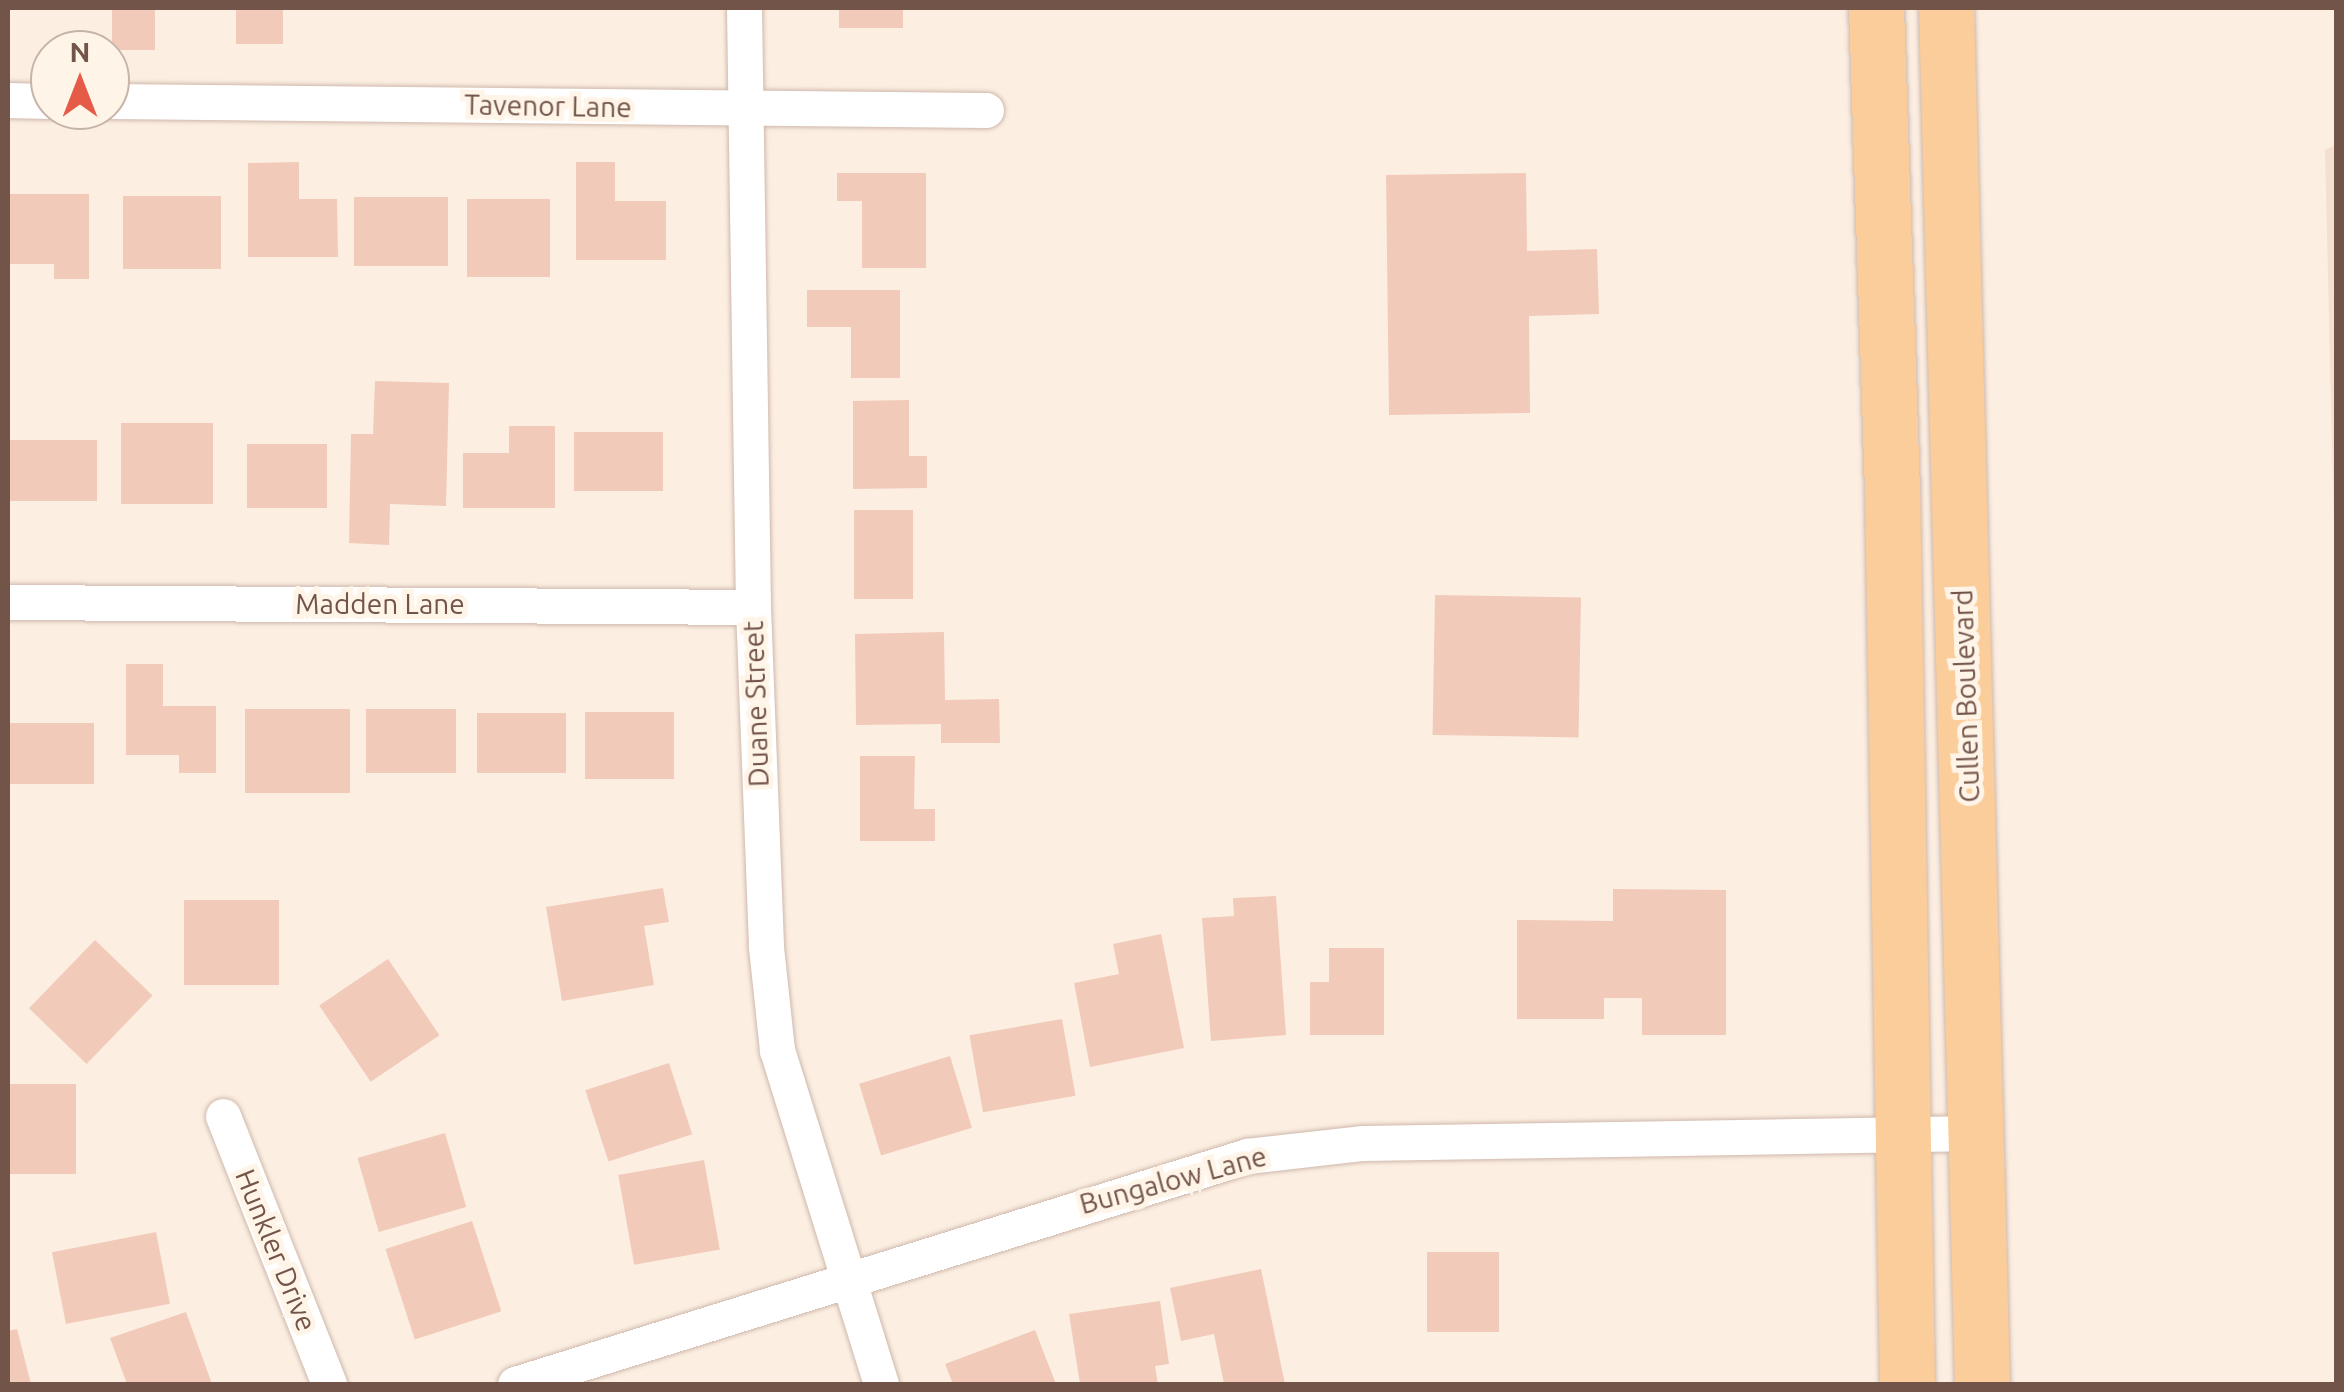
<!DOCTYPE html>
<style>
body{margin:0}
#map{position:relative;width:2344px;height:1392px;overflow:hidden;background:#fcefe2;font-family:Ubuntu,sans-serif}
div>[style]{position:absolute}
.residential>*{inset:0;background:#f3e0d1}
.building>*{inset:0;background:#f1caba;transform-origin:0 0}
.roads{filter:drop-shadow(0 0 2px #cfb8ac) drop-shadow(0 0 2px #cfb8ac)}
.minor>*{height:35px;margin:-17.5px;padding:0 17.5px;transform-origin:17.5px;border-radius:17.5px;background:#fff}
.primary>*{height:55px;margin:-27.5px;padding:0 27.5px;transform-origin:27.5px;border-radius:27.5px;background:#facd9b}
span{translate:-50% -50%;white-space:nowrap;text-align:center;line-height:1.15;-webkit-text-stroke:10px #fff4e8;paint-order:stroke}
.street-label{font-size:28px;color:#735449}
.frame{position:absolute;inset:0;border:10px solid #735449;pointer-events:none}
.north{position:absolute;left:30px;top:30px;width:100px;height:100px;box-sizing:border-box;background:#fff4e8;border:2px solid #c7b4a8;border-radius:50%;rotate:0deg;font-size:28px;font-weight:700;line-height:40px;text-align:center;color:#735449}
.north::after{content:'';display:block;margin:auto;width:35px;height:45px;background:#e55b48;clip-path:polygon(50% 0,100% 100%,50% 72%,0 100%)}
</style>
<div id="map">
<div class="residential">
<i style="clip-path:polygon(2336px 145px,2336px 612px,2325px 150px)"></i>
</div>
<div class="building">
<i style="left:112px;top:8px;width:43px;height:42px"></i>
<i style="left:236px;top:8px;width:47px;height:36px"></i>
<i style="left:839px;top:8px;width:64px;height:20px"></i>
<i style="clip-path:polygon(299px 162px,299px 199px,337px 199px,338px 257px,248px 257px,248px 163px)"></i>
<i style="clip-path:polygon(576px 162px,615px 162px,615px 201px,666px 201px,666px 260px,576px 260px)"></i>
<i style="clip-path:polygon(837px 173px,926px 173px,926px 268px,862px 268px,862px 201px,837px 201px)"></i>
<i style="clip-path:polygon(1526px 173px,1527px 251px,1597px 249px,1599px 314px,1529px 316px,1530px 413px,1389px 415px,1386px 175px)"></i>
<i style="clip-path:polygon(8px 194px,89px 194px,89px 279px,54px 279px,54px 264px,8px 264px)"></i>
<i style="left:123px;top:196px;width:98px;height:73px"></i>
<i style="left:354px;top:197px;width:94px;height:69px"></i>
<i style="left:467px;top:199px;width:83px;height:78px"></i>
<i style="clip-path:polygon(807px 290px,900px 290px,900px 378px,851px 378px,851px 327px,807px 327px)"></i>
<i style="clip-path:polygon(375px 381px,449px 383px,446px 506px,390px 504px,389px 545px,349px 543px,351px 434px,373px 434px)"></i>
<i style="clip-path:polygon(909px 400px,909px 456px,927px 456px,927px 488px,853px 489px,853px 401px)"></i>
<i style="left:121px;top:423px;width:92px;height:81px"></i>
<i style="clip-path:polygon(509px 426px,555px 426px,555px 508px,463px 508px,463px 453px,509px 453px)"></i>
<i style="left:574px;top:432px;width:89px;height:59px"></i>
<i style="left:8px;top:440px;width:89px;height:61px"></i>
<i style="left:247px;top:444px;width:80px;height:64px"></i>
<i style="left:854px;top:510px;width:59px;height:89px"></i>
<i style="left:1435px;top:595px;width:146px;height:140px;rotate:1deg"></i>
<i style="clip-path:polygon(944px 632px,945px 700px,999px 699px,1000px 743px,941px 743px,941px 724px,856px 725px,855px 634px)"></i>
<i style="clip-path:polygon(126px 664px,163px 664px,163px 706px,216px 706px,216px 773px,179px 773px,179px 755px,126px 755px)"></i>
<i style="left:245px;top:709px;width:105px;height:84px"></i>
<i style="left:366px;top:709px;width:90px;height:64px"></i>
<i style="left:585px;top:712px;width:89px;height:67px"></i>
<i style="left:477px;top:713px;width:89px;height:60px"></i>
<i style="left:8px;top:723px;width:86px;height:61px"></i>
<i style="clip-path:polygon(860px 756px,915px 756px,914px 809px,935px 809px,935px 841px,860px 841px)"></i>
<i style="clip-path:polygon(663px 888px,669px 922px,644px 926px,654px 985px,562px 1001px,546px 907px)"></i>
<i style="clip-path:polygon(1613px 889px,1726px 890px,1726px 1035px,1642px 1035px,1642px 998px,1604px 998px,1604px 1019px,1517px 1019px,1517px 920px,1613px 921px)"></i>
<i style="clip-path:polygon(1276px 896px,1286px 1035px,1211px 1041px,1202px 918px,1234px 916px,1233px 898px)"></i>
<i style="left:184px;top:900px;width:95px;height:85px"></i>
<i style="clip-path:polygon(1161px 934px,1184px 1048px,1090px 1067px,1074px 983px,1119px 974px,1113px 944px)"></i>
<i style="left:95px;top:940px;width:80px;height:95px;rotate:44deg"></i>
<i style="clip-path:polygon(1329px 948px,1384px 948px,1384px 1035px,1310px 1035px,1310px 982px,1329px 982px)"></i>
<i style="left:388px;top:959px;width:92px;height:83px;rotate:56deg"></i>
<i style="left:1062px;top:1019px;width:78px;height:94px;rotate:80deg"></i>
<i style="left:950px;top:1056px;width:75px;height:95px;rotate:73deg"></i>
<i style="left:669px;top:1063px;width:75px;height:88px;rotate:72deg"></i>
<i style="left:8px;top:1084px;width:68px;height:90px"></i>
<i style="left:445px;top:1133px;width:77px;height:91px;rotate:74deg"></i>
<i style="left:704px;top:1160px;width:91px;height:87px;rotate:80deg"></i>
<i style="left:472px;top:1221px;width:95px;height:91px;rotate:72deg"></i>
<i style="left:156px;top:1232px;width:73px;height:106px;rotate:79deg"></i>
<i style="left:1427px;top:1252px;width:72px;height:80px"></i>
<i style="clip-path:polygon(1261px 1269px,1285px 1384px,1224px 1384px,1214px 1334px,1181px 1341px,1170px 1288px)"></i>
<i style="clip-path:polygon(1160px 1301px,1169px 1364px,1155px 1366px,1158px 1384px,1080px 1384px,1069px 1314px)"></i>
<i style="clip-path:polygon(186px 1312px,212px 1384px,127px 1384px,110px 1338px)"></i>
<i style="clip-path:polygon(17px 1329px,31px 1384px,8px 1384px,8px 1331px)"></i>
<i style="clip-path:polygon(1035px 1330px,1056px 1384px,953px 1384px,945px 1364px)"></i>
</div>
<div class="roads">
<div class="minor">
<i style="left:744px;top:8px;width:599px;rotate:89.14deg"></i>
<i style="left:753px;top:607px;width:340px;rotate:87.8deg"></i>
<i style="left:766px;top:947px;width:104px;rotate:83.9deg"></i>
<i style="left:777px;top:1050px;width:350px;rotate:72.7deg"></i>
<i style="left:8px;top:100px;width:42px;rotate:1.4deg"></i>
<i style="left:110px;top:101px;width:876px;rotate:0.59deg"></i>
<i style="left:8px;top:602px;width:745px;rotate:0.38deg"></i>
<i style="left:223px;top:1116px;width:288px;rotate:68.4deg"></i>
<i style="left:515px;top:1384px;width:767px;rotate:-17.3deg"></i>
<i style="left:1247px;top:1156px;width:117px;rotate:-6.4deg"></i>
<i style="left:1363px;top:1143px;width:615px;rotate:-0.93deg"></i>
</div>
<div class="primary">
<i style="left:1876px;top:8px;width:480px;rotate:88.1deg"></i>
<i style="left:1892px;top:488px;width:896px;rotate:89.04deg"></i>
<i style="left:1946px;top:8px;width:1376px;rotate:88.5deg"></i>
</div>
</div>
<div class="street-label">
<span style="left:548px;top:106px;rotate:1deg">Tavenor Lane</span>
<span style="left:380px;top:604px">Madden Lane</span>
<span style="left:1966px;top:696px;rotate:-92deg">Cullen Boulevard</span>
<span style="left:756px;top:704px;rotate:-92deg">Duane Street</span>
<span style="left:1173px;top:1180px;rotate:-15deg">Bungalow Lane</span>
<span style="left:276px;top:1250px;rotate:68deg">Hunkler Drive</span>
</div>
<div class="frame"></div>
<div class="north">N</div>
</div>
